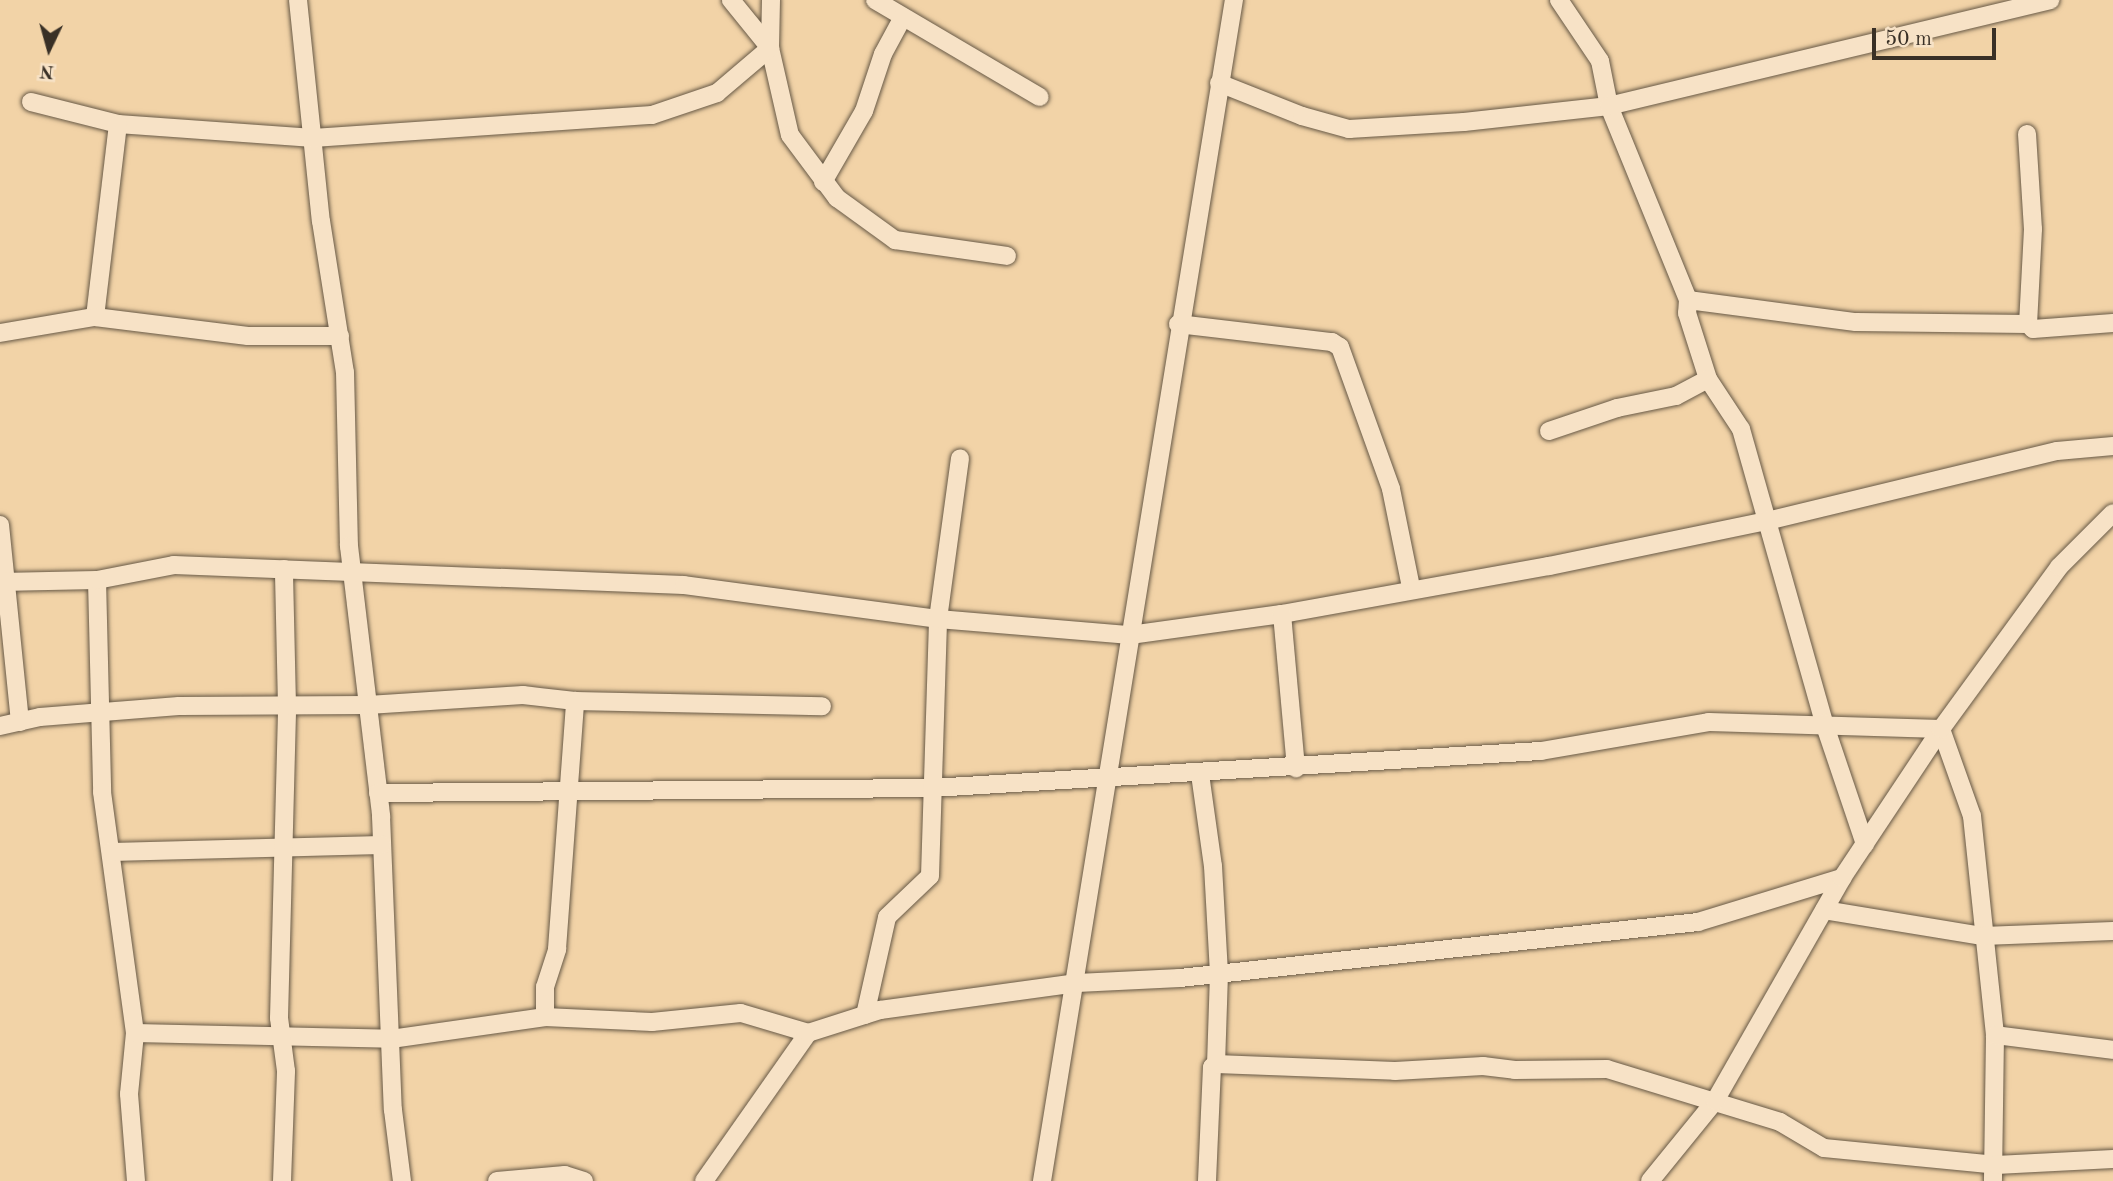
<!DOCTYPE html>
<style>
body{margin:0}
#map{position:relative;width:2113px;height:1181px;overflow:hidden;background:#f2d3a7;font-family:"Old Standard TT",serif}
div>[style]{position:absolute}
.roads{filter:drop-shadow(0 0 2px #675946) drop-shadow(0 0 2px #675946)}
.minor>*{height:18px;margin:-9px;padding:0 9px;transform-origin:9px;border-radius:9px;background:#f7e2c6}
span{translate:-50% -50%;white-space:nowrap;text-align:center;line-height:1.15;-webkit-text-stroke:5px #f7e2c6;paint-order:stroke}
.north{position:absolute;left:14px;top:14px;width:70px;height:70px;-webkit-text-stroke:5px #f7e2c6;paint-order:stroke;rotate:185deg;font-size:19px;font-weight:700;line-height:28px;text-align:center;color:#393026}
.north::after{content:'';display:block;margin:auto;width:24px;height:32px;background:#393026;clip-path:polygon(50% 0,100% 100%,50% 72%,0 100%)}
.scale{position:absolute;left:1872px;top:28px;width:124px;height:32px;box-sizing:border-box;border:4px solid #393026;border-top:0;padding-left:9px;font-size:21px;line-height:24px;white-space:nowrap;color:#393026;-webkit-text-stroke:5px #f7e2c6;paint-order:stroke}
</style>
<div id="map">
<div class="roads">
<div class="minor">
<i style="left:298px;top:0;width:222px;rotate:84.1deg"></i>
<i style="left:321px;top:221px;width:153px;rotate:81deg"></i>
<i style="left:345px;top:372px;width:174px;rotate:88.7deg"></i>
<i style="left:349px;top:546px;width:272px;rotate:83.2deg"></i>
<i style="left:381px;top:816px;width:294px;rotate:87.7deg"></i>
<i style="left:393px;top:1110px;width:72px;rotate:82.8deg"></i>
<i style="left:771px;top:0;width:48px;rotate:91.2deg"></i>
<i style="left:770px;top:48px;width:89px;rotate:77.1deg"></i>
<i style="left:790px;top:135px;width:79px;rotate:53.3deg"></i>
<i style="left:837px;top:198px;width:72px;rotate:35.9deg"></i>
<i style="left:895px;top:240px;width:113px;rotate:8.1deg"></i>
<i style="left:875px;top:0;width:191px;rotate:30.5deg"></i>
<i style="left:1559px;top:0;width:73px;rotate:56.1deg"></i>
<i style="left:1600px;top:61px;width:46px;rotate:78.7deg"></i>
<i style="left:1609px;top:106px;width:209px;rotate:67.8deg"></i>
<i style="left:1688px;top:300px;width:13px;rotate:94deg"></i>
<i style="left:1687px;top:313px;width:69px;rotate:72.3deg"></i>
<i style="left:1708px;top:379px;width:60px;rotate:56.6deg"></i>
<i style="left:1741px;top:429px;width:305px;rotate:74.2deg"></i>
<i style="left:1824px;top:723px;width:128px;rotate:71.3deg"></i>
<i style="left:1219px;top:83px;width:89px;rotate:21.7deg"></i>
<i style="left:1302px;top:116px;width:49px;rotate:15.5deg"></i>
<i style="left:1349px;top:129px;width:115px;rotate:-3.5deg"></i>
<i style="left:1464px;top:122px;width:146px;rotate:-6.3deg"></i>
<i style="left:1609px;top:106px;width:454px;rotate:-13.5deg"></i>
<i style="left:31px;top:102px;width:90px;rotate:14.2deg"></i>
<i style="left:118px;top:124px;width:196px;rotate:4.1deg"></i>
<i style="left:313px;top:138px;width:340px;rotate:-3.9deg"></i>
<i style="left:652px;top:115px;width:69px;rotate:-18.7deg"></i>
<i style="left:717px;top:93px;width:70px;rotate:-40.3deg"></i>
<i style="left:770px;top:48px;width:62px;rotate:-129.1deg"></i>
<i style="left:2027px;top:134px;width:95px;rotate:86.4deg"></i>
<i style="left:2033px;top:229px;width:95px;rotate:93deg"></i>
<i style="left:823px;top:182px;width:82px;rotate:-60deg"></i>
<i style="left:864px;top:111px;width:60px;rotate:-71.6deg"></i>
<i style="left:883px;top:54px;width:42px;rotate:-61.6deg"></i>
<i style="left:1688px;top:300px;width:169px;rotate:7.5deg"></i>
<i style="left:1856px;top:322px;width:172px;rotate:0.7deg"></i>
<i style="left:2028px;top:324px;width:7px;rotate:45deg"></i>
<i style="left:2033px;top:329px;width:80px;rotate:-4.3deg"></i>
<i style="left:95px;top:317px;width:194px;rotate:-83.2deg"></i>
<i style="left:1178px;top:324px;width:155px;rotate:6.7deg"></i>
<i style="left:1332px;top:342px;width:9px;rotate:32deg"></i>
<i style="left:1340px;top:347px;width:151px;rotate:70.2deg"></i>
<i style="left:1391px;top:489px;width:100px;rotate:78.5deg"></i>
<i style="left:0;top:333px;width:96px;rotate:-9.6deg"></i>
<i style="left:95px;top:317px;width:154px;rotate:7.1deg"></i>
<i style="left:248px;top:336px;width:92px"></i>
<i style="left:1549px;top:431px;width:72px;rotate:-18.7deg"></i>
<i style="left:1617px;top:408px;width:60px;rotate:-11.5deg"></i>
<i style="left:1676px;top:396px;width:36px;rotate:-28deg"></i>
<i style="left:0;top:525px;width:198px;rotate:84.2deg"></i>
<i style="left:97px;top:580px;width:212px;rotate:88.6deg"></i>
<i style="left:102px;top:792px;width:243px;rotate:82.2deg"></i>
<i style="left:135px;top:1033px;width:61px;rotate:95.6deg"></i>
<i style="left:129px;top:1094px;width:87px;rotate:85.4deg"></i>
<i style="left:0;top:582px;width:97px;rotate:-1.2deg"></i>
<i style="left:97px;top:580px;width:78px;rotate:-11deg"></i>
<i style="left:174px;top:565px;width:510px;rotate:2.25deg"></i>
<i style="left:684px;top:585px;width:256px;rotate:7.6deg"></i>
<i style="left:938px;top:619px;width:193px;rotate:4.8deg"></i>
<i style="left:1130px;top:635px;width:153px;rotate:-7.9deg"></i>
<i style="left:1282px;top:614px;width:271px;rotate:-10.2deg"></i>
<i style="left:1549px;top:566px;width:223px;rotate:-11.7deg"></i>
<i style="left:1767px;top:521px;width:298px;rotate:-13.6deg"></i>
<i style="left:2057px;top:451px;width:56px;rotate:-5.1deg"></i>
<i style="left:1282px;top:614px;width:155px;rotate:84.8deg"></i>
<i style="left:0;top:726px;width:41px;rotate:-12.7deg"></i>
<i style="left:40px;top:717px;width:139px;rotate:-4.5deg"></i>
<i style="left:179px;top:706px;width:189px;rotate:-0.3deg"></i>
<i style="left:368px;top:705px;width:155px;rotate:-3.7deg"></i>
<i style="left:523px;top:695px;width:52px;rotate:6.6deg"></i>
<i style="left:575px;top:701px;width:247px;rotate:1.2deg"></i>
<i style="left:1200px;top:774px;width:93px;rotate:82deg"></i>
<i style="left:1213px;top:866px;width:108px;rotate:86.8deg"></i>
<i style="left:1219px;top:974px;width:90px;rotate:91.9deg"></i>
<i style="left:378px;top:793px;width:554px;rotate:-0.52deg"></i>
<i style="left:932px;top:788px;width:610px;rotate:-3.48deg"></i>
<i style="left:1541px;top:751px;width:170px;rotate:-9.8deg"></i>
<i style="left:1709px;top:722px;width:232px;rotate:1.7deg"></i>
<i style="left:1941px;top:729px;width:92px;rotate:70.4deg"></i>
<i style="left:1972px;top:816px;width:220px;rotate:84deg"></i>
<i style="left:1995px;top:1035px;width:146px;rotate:90.8deg"></i>
<i style="left:111px;top:852px;width:271px;rotate:-1.5deg"></i>
<i style="left:1824px;top:910px;width:161px;rotate:9.3deg"></i>
<i style="left:1983px;top:936px;width:130px;rotate:-2.2deg"></i>
<i style="left:865px;top:1015px;width:100px;rotate:-77.3deg"></i>
<i style="left:887px;top:917px;width:59px;rotate:-43.6deg"></i>
<i style="left:930px;top:876px;width:257px;rotate:-88.2deg"></i>
<i style="left:938px;top:619px;width:162px;rotate:-82.2deg"></i>
<i style="left:545px;top:1017px;width:30px;rotate:-90deg"></i>
<i style="left:545px;top:987px;width:40px;rotate:-72deg"></i>
<i style="left:557px;top:949px;width:249px;rotate:-85.8deg"></i>
<i style="left:135px;top:1033px;width:256px;rotate:1.3deg"></i>
<i style="left:391px;top:1039px;width:156px;rotate:-8.1deg"></i>
<i style="left:545px;top:1017px;width:107px;rotate:2.7deg"></i>
<i style="left:652px;top:1022px;width:89px;rotate:-5.8deg"></i>
<i style="left:741px;top:1013px;width:70px;rotate:16.6deg"></i>
<i style="left:1995px;top:1035px;width:119px;rotate:7.2deg"></i>
<i style="left:282px;top:1181px;width:110px;rotate:-87.9deg"></i>
<i style="left:286px;top:1071px;width:53px;rotate:-97.5deg"></i>
<i style="left:279px;top:1018px;width:312px;rotate:-88.5deg"></i>
<i style="left:287px;top:706px;width:137px;rotate:-91.3deg"></i>
<i style="left:497px;top:1181px;width:68px;rotate:-5deg"></i>
<i style="left:565px;top:1175px;width:20px;rotate:18deg"></i>
<i style="left:704px;top:1181px;width:181px;rotate:-54.9deg"></i>
<i style="left:808px;top:1033px;width:76px;rotate:-17.7deg"></i>
<i style="left:880px;top:1010px;width:199px;rotate:-7.8deg"></i>
<i style="left:1077px;top:983px;width:103px;rotate:-2.8deg"></i>
<i style="left:1180px;top:978px;width:521px;rotate:-6.17deg"></i>
<i style="left:1698px;top:922px;width:151px;rotate:-17deg"></i>
<i style="left:1042px;top:1181px;width:1197px;rotate:-80.77deg"></i>
<i style="left:1207px;top:1181px;width:114px;rotate:-87.5deg"></i>
<i style="left:1212px;top:1067px;width:5px;rotate:-37deg"></i>
<i style="left:1216px;top:1064px;width:179px;rotate:2.2deg"></i>
<i style="left:1395px;top:1071px;width:88px;rotate:-3.3deg"></i>
<i style="left:1483px;top:1066px;width:32px;rotate:7deg"></i>
<i style="left:1515px;top:1070px;width:92px;rotate:-0.6deg"></i>
<i style="left:1607px;top:1069px;width:181px;rotate:17deg"></i>
<i style="left:1780px;top:1122px;width:51px;rotate:30.6deg"></i>
<i style="left:1824px;top:1148px;width:173px;rotate:5.6deg"></i>
<i style="left:1996px;top:1165px;width:117px;rotate:-2.9deg"></i>
<i style="left:1650px;top:1181px;width:103px;rotate:-50.9deg"></i>
<i style="left:1715px;top:1101px;width:257px;rotate:-60.3deg"></i>
<i style="left:1842px;top:878px;width:179px;rotate:-56.4deg"></i>
<i style="left:1941px;top:729px;width:200px;rotate:-53.9deg"></i>
<i style="left:2059px;top:567px;width:76px;rotate:-45deg"></i>
</div>
</div>
<div class="north">N</div>
<div class="scale">50 m</div>
</div>
